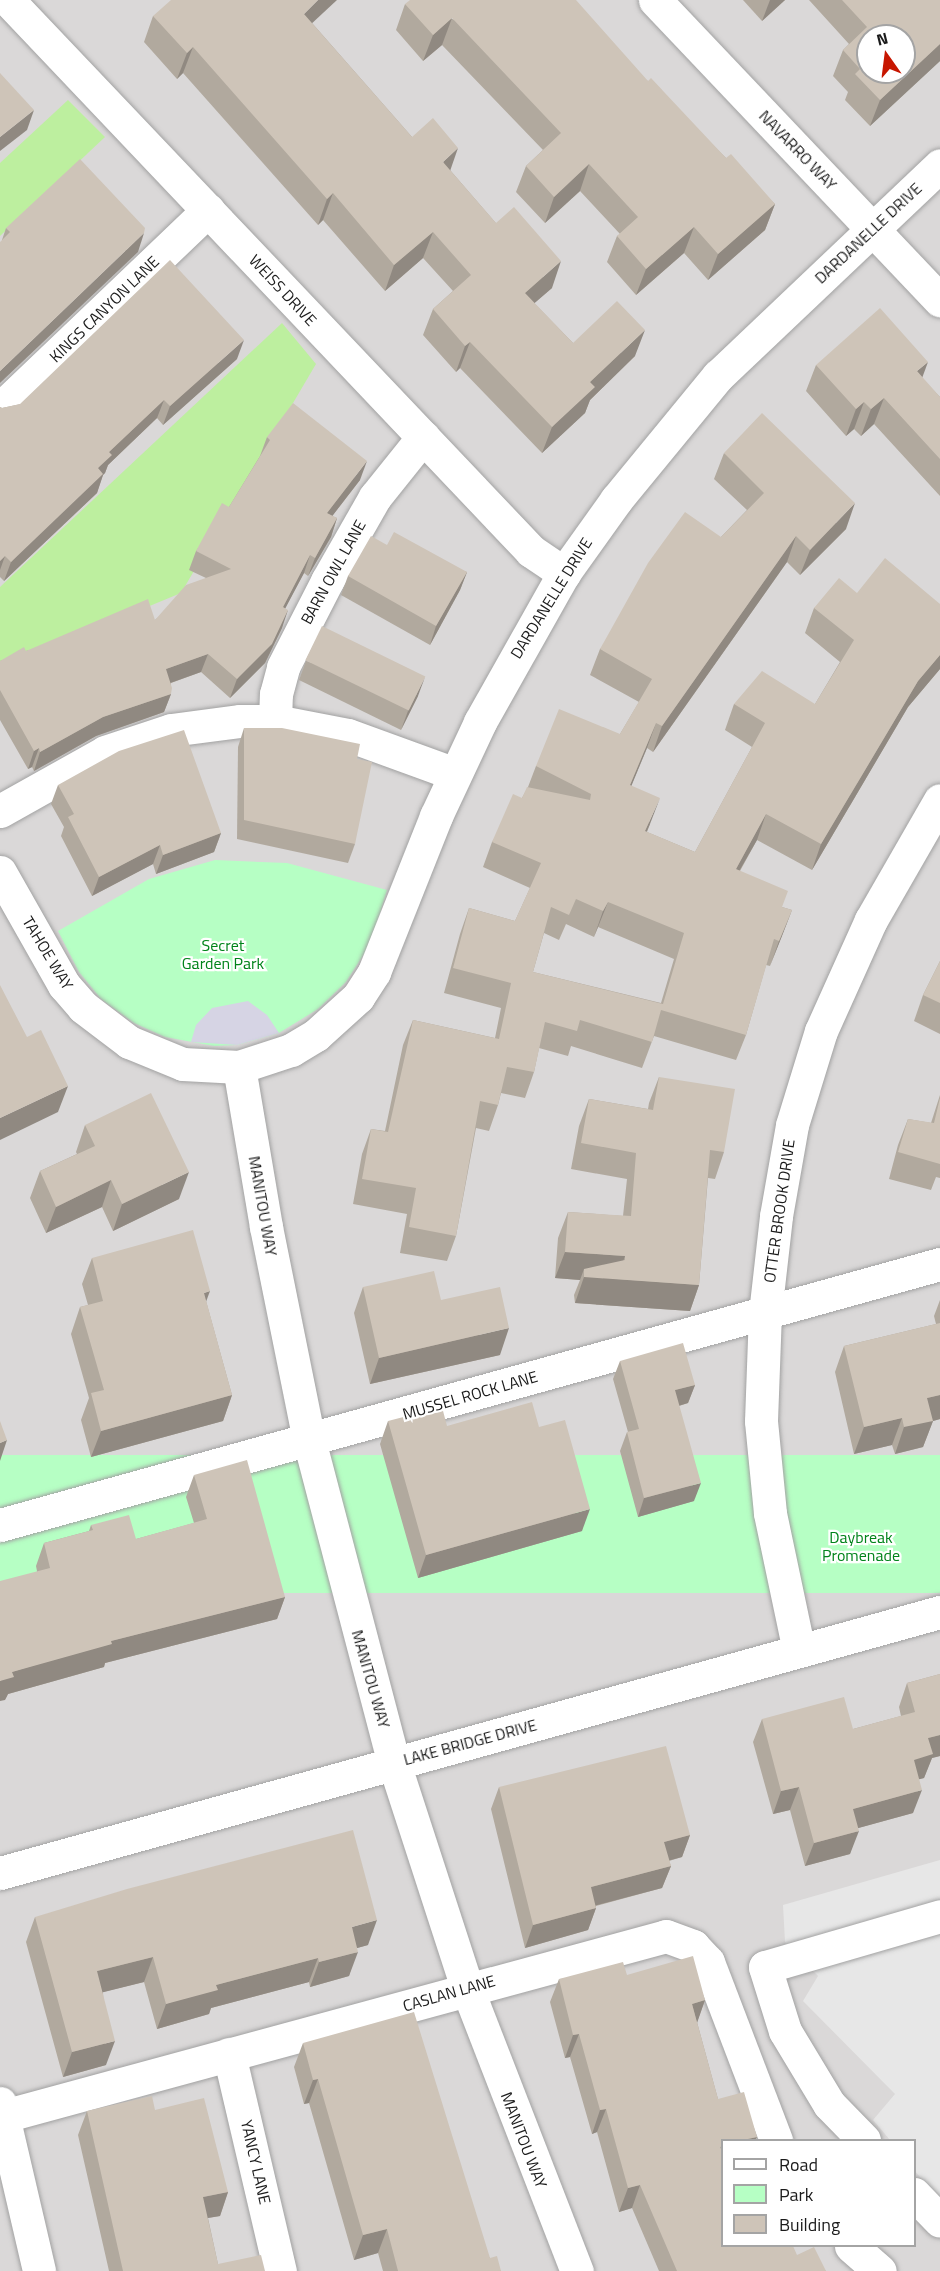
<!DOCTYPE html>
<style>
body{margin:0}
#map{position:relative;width:940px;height:2271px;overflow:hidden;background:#eeebdf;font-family:"Titillium Web",sans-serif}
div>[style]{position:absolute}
.residential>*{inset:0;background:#dad8d8}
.grass>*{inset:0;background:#bdef9f}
.park>*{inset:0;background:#b6ffc4;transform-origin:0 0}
.parking>*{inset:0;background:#e7e7e7}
.plaza>*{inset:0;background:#d6d4e4}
.roads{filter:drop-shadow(0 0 2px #a2a2a2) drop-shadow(0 0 2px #a2a2a2)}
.minor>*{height:33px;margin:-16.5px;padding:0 16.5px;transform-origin:16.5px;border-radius:16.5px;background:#fff}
.wall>*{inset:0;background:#b1a99e}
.shaded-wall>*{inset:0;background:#908981}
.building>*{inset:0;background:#cec4b8;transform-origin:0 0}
span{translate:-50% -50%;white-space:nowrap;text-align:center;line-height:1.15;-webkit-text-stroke:4.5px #fff;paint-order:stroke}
.street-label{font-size:16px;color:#1b1b1b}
.park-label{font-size:16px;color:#00831a}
.legend{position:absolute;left:721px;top:2139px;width:195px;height:108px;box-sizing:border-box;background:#fff;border:2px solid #a4a4a4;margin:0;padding:8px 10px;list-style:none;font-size:18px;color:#1b1b1b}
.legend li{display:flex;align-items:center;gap:12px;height:30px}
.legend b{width:30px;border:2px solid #a4a4a4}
.north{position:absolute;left:856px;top:24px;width:60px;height:60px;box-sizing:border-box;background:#fff;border:2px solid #a4a4a4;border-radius:50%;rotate:346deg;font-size:16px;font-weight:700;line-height:24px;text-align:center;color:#1b1b1b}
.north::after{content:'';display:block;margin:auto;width:21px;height:27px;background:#c71600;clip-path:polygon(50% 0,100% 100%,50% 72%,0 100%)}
</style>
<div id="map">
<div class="residential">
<i style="clip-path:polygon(evenodd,0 0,940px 0,940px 2271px,0 2271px,0 0,868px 36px,904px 36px,904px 72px,868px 72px,868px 36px,0 0,722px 2140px,914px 2140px,914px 2246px,722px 2246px,722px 2140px)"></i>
</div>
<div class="grass">
<i style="clip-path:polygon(68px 100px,105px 137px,0 236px,0 163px)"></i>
<i style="clip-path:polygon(282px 323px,316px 364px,181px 593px,0 668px,0 587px)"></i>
</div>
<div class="park">
<i style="clip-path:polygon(215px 860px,287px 863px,387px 890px,371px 943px,346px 982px,318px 1009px,279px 1033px,237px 1045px,214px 1046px,165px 1037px,134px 1023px,101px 999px,79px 972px,58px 931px,149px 879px)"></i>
<i style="left:940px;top:1455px;width:138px;height:976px;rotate:90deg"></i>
</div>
<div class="parking">
<i style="clip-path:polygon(940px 1860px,940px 2202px,915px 2171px,914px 2140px,890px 2140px,873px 2120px,895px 2094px,803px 2001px,818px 1976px,785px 1942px,783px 1905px)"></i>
</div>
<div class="plaza">
<i style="clip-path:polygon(248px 1001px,267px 1015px,279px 1033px,237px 1045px,191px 1042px,196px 1025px,212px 1008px)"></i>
</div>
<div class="roads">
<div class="minor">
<i style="left:8px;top:0;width:760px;rotate:46.49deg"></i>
<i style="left:531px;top:551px;width:40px;rotate:34deg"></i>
<i style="left:655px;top:0;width:414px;rotate:46.5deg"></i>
<i style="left:0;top:409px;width:288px;rotate:-43.7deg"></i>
<i style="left:275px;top:721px;width:27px;rotate:-88deg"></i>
<i style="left:276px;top:694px;width:28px;rotate:-75deg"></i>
<i style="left:283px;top:667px;width:97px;rotate:-62.9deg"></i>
<i style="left:327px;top:581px;width:97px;rotate:-60.3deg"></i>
<i style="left:375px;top:497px;width:77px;rotate:-51.3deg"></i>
<i style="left:0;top:811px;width:120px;rotate:-29.3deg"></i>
<i style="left:105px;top:752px;width:70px;rotate:-18.4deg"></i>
<i style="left:171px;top:730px;width:70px;rotate:-7.4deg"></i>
<i style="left:240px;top:721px;width:35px"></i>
<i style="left:275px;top:721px;width:74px;rotate:10.9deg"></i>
<i style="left:348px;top:735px;width:114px;rotate:20deg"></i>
<i style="left:0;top:872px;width:130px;rotate:60.5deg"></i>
<i style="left:64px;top:985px;width:29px;rotate:49deg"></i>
<i style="left:83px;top:1007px;width:58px;rotate:37.3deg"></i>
<i style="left:129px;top:1042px;width:58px;rotate:22.2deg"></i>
<i style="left:183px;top:1064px;width:56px;rotate:3.1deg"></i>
<i style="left:239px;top:1067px;width:55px;rotate:-18.1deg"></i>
<i style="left:291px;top:1050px;width:29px;rotate:-31deg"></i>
<i style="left:316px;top:1035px;width:57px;rotate:-42.1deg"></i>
<i style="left:358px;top:997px;width:30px;rotate:-57deg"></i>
<i style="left:374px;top:972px;width:168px;rotate:-68.3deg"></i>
<i style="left:436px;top:816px;width:104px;rotate:-64.9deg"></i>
<i style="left:480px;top:722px;width:171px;rotate:-60.6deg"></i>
<i style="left:564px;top:573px;width:90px;rotate:-54.5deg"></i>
<i style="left:616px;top:500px;width:161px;rotate:-50.6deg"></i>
<i style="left:718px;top:376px;width:306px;rotate:-43.5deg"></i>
<i style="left:239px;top:1067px;width:162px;rotate:80.4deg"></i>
<i style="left:266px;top:1227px;width:217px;rotate:78.6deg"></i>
<i style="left:309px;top:1440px;width:334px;rotate:75.3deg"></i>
<i style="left:394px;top:1763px;width:237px;rotate:72deg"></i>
<i style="left:467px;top:1988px;width:304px;rotate:68.8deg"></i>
<i style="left:0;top:1525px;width:976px;rotate:-15.52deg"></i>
<i style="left:799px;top:1651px;width:141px;rotate:-101.9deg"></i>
<i style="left:770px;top:1513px;width:92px;rotate:-95.6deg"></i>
<i style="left:761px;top:1421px;width:108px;rotate:-87.9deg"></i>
<i style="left:765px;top:1313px;width:98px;rotate:-83.5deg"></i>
<i style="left:776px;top:1216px;width:92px;rotate:-80deg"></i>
<i style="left:792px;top:1125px;width:98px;rotate:-72.9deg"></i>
<i style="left:821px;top:1031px;width:122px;rotate:-65.8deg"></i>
<i style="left:871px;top:920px;width:138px;rotate:-60.1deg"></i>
<i style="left:0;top:1873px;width:976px;rotate:-15.52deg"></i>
<i style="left:229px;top:2054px;width:223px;rotate:76.8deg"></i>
<i style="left:0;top:2103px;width:172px;rotate:76.9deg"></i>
<i style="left:0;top:2117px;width:690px;rotate:-15.2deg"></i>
<i style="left:666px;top:1936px;width:29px;rotate:20deg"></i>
<i style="left:693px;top:1946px;width:22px;rotate:47deg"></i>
<i style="left:708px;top:1962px;width:191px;rotate:69.1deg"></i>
<i style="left:864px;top:2140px;width:50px;rotate:-134.2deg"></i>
<i style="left:829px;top:2104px;width:85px;rotate:-121.1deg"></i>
<i style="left:785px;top:2031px;width:67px;rotate:-107.4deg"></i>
<i style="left:765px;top:1967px;width:182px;rotate:-16.2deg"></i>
<i style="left:914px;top:2194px;width:37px;rotate:46deg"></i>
<i style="left:851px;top:2246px;width:38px;rotate:41deg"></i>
</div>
</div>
<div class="wall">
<i style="clip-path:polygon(743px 0,785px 0,762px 21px)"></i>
<i style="clip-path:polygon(809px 0,940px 0,940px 61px,870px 126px,845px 100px,848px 92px,833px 76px,843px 50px,849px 44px)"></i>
<i style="clip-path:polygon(405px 4px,648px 81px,726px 158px,775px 204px,765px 230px,708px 280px,684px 253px,636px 295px,607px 262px,617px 236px,620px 234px,580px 191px,545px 223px,516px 192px,526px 166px,543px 150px,442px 45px,423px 61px,396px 30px)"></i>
<i style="clip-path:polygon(153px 16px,312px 23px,412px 137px,450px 170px,552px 288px,534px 303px,573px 343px,635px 356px,590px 400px,585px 413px,542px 453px,460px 368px,456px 372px,423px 335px,433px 309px,453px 291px,423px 258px,385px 291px,323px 220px,318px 225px,183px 73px,177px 79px,144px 42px)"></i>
<i style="clip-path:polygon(6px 228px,138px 252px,2px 240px)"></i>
<i style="clip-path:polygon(237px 359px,163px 425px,157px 418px,108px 465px,105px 473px,103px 475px,97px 493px,4px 581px,0 577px,0 407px,2px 408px)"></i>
<i style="clip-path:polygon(816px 365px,922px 378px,940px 397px,940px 496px,874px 424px,861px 436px,854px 429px,846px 436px,806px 391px)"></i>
<i style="clip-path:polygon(267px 437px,360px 480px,332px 516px,337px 518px,331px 537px,308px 576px,304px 573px,285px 608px,282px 628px,265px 663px,230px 698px,201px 672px,171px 683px,171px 694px,164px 712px,96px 736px,34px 771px,32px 767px,28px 769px,0 720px,0 661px,26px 651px,155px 620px,206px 578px,189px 570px,196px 551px,229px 507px,260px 456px)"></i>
<i style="clip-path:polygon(evenodd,724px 453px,846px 529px,800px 575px,787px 562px,653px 752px,647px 748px,631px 786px,650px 824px,647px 832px,695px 852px,752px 747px,725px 730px,734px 704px,815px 704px,840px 662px,805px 633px,814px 608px,857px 593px,940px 604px,940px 669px,908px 707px,812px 870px,757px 840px,740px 871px,782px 907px,792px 910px,770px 966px,766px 965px,746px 1035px,736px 1060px,654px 1036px,642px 1068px,571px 1046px,568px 1056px,539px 1048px,534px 1072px,525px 1098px,501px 1093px,498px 1105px,489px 1131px,476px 1128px,456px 1236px,447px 1261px,400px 1253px,407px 1214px,353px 1204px,362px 1154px,371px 1129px,385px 1131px,403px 1045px,413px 1020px,495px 1038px,501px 1008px,444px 993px,460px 934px,469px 908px,515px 921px,530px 888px,483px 867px,492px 842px,522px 798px,528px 787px,536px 766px,620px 734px,639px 702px,590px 675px,600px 649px,721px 537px,747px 510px,714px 479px,724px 453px,566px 924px,594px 937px,598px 927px,674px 959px,661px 1003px,533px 972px,544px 933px,559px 940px,566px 924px)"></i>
<i style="clip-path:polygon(387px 545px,467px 572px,460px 590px,430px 645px,341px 595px,348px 576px)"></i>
<i style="clip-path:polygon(306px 661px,418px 696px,401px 730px,299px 680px)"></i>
<i style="clip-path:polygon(244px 728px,357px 759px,355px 844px,348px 863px,237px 839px,238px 747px)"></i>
<i style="clip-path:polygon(58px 785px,221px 833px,214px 852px,156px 874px,153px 864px,92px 896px,61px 836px,64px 827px,51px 804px)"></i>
<i style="clip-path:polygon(940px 961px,940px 1034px,914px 1021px,923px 995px)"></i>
<i style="clip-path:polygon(659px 1077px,724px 1152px,715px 1179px,708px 1178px,699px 1285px,690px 1311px,575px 1303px,574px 1295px,580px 1280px,555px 1278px,558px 1238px,568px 1212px,623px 1216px,627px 1179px,571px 1169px,579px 1126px,589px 1099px,648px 1109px,649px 1103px)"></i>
<i style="clip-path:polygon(940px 1095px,940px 1178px,936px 1177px,931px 1190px,889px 1179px,898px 1145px,908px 1119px,931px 1123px)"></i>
<i style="clip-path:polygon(85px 1125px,179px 1199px,113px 1231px,102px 1207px,46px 1233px,30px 1198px,40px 1171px,77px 1154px,76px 1152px)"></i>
<i style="clip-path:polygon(92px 1258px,206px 1301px,232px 1395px,223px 1421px,91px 1457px,81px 1420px,89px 1398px,71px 1334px,80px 1307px,88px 1305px,82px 1284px)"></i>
<i style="clip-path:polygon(363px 1287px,441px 1300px,500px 1355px,370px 1384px,354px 1313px)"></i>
<i style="clip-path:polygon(940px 1300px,940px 1419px,933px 1421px,923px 1447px,895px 1454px,892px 1445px,854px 1454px,835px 1372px,844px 1346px,936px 1324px,934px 1316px)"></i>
<i style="clip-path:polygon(620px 1361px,695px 1385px,688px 1403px,679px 1406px,694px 1501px,638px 1517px,620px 1451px,627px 1432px,628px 1432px,613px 1379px)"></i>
<i style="clip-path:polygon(388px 1421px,447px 1426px,539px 1427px,582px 1531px,418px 1578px,380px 1444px)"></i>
<i style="clip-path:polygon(194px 1475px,285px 1597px,277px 1619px,105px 1663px,104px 1667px,8px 1694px,5px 1700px,37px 1571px,36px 1566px,44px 1543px,89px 1531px,91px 1525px,136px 1539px,194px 1523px,186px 1497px)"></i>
<i style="clip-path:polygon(940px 1674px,940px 1756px,932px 1758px,924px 1778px,919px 1779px,913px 1813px,858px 1828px,850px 1854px,805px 1866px,790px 1810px,773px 1814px,753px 1742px,762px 1719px,853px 1729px,901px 1716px,899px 1707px,907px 1683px)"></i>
<i style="clip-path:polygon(499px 1787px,690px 1835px,682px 1857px,669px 1861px,671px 1866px,662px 1888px,596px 1906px,596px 1908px,588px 1930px,525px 1948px,491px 1809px)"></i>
<i style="clip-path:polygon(35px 1917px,368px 1945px,357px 1948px,349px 1976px,310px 1987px,309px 1982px,211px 2008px,209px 2014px,157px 2029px,144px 1982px,103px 1992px,106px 2065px,63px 2077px,26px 1942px)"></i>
<i style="clip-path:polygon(627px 1975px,705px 2000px,697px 2022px,718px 2099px,757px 2137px,755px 2140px,723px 2140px,723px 2246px,797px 2255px,826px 2271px,659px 2271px,632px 2208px,619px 2212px,597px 2132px,592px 2134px,570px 2057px,565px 2058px,550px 2002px,559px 1979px)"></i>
<i style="clip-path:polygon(303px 2043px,490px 2258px,501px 2271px,383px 2271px,378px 2253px,354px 2260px,309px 2103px,304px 2104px,294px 2067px)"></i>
<i style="clip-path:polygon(155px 2110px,228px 2192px,220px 2216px,208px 2218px,218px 2264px,265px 2271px,109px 2271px,78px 2135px,87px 2111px)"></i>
</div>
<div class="shaded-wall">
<i style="clip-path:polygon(318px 0,337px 0,294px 40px,304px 14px)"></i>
<i style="clip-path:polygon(770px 0,785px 0,762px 21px)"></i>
<i style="clip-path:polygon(452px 18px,442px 45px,423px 61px,433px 35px)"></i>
<i style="clip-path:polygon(940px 44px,940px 61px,870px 126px,880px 100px)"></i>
<i style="clip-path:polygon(193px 47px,183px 73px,177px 79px,187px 53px)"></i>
<i style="clip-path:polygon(34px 110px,27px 130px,0 151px,0 137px)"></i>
<i style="clip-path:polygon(458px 148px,449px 174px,443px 162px)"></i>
<i style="clip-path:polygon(589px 164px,580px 191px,545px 223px,554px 197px)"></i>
<i style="clip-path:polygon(333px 193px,323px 220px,318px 225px,327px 199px)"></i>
<i style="clip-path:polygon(775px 204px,765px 230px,708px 280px,718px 254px)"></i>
<i style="clip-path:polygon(694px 227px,684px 253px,636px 295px,646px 269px)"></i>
<i style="clip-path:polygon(433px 232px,423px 258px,385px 291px,394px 265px)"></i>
<i style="clip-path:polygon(144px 233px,138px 252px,0 383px,0 371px)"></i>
<i style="clip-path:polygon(561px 261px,552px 288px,515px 320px,525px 293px)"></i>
<i style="clip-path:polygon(645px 330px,635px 356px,590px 400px,585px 413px,542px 453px,552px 427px,590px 382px)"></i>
<i style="clip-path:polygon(244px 340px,237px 359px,163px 425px,170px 406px)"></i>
<i style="clip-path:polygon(470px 342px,460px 368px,456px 372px,465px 346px)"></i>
<i style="clip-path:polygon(928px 362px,918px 389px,917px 371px)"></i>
<i style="clip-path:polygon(884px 398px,874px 424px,861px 436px,871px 409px)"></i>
<i style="clip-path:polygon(164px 400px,157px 418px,108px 465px,105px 473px,103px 475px,97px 493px,4px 581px,11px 562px,98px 468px,109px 452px)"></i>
<i style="clip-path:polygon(864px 402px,854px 429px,846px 436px,856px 409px)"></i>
<i style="clip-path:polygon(367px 461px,360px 480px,320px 532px,327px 513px)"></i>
<i style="clip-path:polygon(855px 503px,846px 529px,800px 575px,810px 550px)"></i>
<i style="clip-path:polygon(337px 518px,331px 537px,308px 576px,315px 558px)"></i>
<i style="clip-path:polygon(796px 536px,787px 562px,653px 752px,662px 726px)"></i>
<i style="clip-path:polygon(310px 555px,304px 573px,276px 626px,283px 607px)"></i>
<i style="clip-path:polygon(5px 556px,0 570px,0 561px)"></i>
<i style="clip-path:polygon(467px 572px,460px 590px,430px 645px,436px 626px)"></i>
<i style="clip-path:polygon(288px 610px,282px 628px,265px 663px,230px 698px,237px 679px)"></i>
<i style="clip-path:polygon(208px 654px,201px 672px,159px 687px,166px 669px)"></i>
<i style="clip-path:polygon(940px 655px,940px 669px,908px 707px,812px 870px,821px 844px,918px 681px)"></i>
<i style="clip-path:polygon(425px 677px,418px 696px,401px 730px,408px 711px)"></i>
<i style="clip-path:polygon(171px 694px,164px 712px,96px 736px,34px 771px,40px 752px,103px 717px)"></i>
<i style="clip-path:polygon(656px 723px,647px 748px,621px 811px,630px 785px)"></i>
<i style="clip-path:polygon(39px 748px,32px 767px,28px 769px,34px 751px)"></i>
<i style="clip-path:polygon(660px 798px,650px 824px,636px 856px,645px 831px)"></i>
<i style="clip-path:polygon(766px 814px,757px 840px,726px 894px,736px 869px)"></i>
<i style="clip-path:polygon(221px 833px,214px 852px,156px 874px,163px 855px)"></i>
<i style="clip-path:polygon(160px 845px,153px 864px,92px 896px,99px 877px)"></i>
<i style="clip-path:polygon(608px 902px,594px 937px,603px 911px)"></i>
<i style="clip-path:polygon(792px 910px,782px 936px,770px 966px,779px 941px)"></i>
<i style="clip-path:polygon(68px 1086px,58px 1112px,0 1140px,0 1118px)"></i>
<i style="clip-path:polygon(189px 1172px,179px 1199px,113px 1231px,122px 1204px)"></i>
<i style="clip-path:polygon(111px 1180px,102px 1207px,46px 1233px,56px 1207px)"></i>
<i style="clip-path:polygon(565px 1252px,625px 1256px,617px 1279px,699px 1285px,690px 1311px,575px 1303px,584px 1277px,584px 1269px,580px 1280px,555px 1278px)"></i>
<i style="clip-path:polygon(210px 1291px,200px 1318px,204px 1293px)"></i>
<i style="clip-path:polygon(509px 1328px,500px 1355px,370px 1384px,379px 1358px)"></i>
<i style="clip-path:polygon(695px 1385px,688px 1403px,668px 1409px,675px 1390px)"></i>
<i style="clip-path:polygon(232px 1395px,223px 1421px,91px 1457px,101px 1431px)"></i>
<i style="clip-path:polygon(940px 1395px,940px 1419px,933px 1421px,923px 1447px,895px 1454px,904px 1427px,927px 1398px)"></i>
<i style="clip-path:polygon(902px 1418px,892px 1445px,854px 1454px,864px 1427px)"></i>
<i style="clip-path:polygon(7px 1440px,0 1461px,0 1443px)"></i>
<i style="clip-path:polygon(701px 1483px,694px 1501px,638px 1517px,644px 1498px)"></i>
<i style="clip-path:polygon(590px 1509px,582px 1531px,418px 1578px,426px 1555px)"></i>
<i style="clip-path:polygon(285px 1597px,277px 1619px,105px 1663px,104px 1667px,8px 1694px,5px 1700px,0 1701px,0 1681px,12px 1672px,111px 1641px)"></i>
<i style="clip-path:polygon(940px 1735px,940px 1756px,932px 1758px,924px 1778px,905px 1783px,914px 1760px,928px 1738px)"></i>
<i style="clip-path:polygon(799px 1787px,790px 1810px,773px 1814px,781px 1791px)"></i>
<i style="clip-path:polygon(922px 1790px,913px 1813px,844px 1832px,853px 1809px)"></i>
<i style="clip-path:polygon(859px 1831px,850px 1854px,805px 1866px,814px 1843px)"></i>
<i style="clip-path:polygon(690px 1835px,682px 1857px,656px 1864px,664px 1842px)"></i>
<i style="clip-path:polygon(671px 1866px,662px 1888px,582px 1909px,591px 1887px)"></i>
<i style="clip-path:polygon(596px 1908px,588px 1930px,525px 1948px,533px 1925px)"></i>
<i style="clip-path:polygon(377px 1920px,368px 1945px,343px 1952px,352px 1927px)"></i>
<i style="clip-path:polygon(358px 1952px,349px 1976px,310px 1987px,319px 1962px)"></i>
<i style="clip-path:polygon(153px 1957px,144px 1982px,88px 1996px,97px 1971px)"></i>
<i style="clip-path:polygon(318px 1958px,309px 1982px,211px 2008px,209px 2014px,157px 2029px,166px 2004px,216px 1985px)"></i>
<i style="clip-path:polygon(705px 2000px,697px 2023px,692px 2004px)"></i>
<i style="clip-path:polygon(579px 2034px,570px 2057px,565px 2058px,573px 2035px)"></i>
<i style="clip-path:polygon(115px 2041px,106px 2065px,63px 2077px,72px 2052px)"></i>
<i style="clip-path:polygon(318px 2079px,309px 2103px,304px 2104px,313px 2080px)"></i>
<i style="clip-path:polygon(606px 2109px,597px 2132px,592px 2134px,600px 2110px)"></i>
<i style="clip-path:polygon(757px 2137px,755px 2140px,743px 2140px)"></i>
<i style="clip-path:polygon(640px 2185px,632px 2208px,619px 2212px,628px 2188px)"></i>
<i style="clip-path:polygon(228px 2192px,220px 2216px,195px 2220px,203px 2197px)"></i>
<i style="clip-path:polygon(387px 2229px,378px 2253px,354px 2260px,363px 2235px)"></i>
</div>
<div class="building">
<i style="clip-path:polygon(171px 0,318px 0,304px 14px,412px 137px,433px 118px,458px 148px,443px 162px,496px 223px,514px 207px,561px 261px,525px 293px,573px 343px,617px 301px,645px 330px,590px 382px,595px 387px,552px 427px,470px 342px,465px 346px,433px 309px,471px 275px,433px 232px,394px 265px,333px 193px,327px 199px,193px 47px,187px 53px,153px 16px)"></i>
<i style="clip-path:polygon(410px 0,576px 0,648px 81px,651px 78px,726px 158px,731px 154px,775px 204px,718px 254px,694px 227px,646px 269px,617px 236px,638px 217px,589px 164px,554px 197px,526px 166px,561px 133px,452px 18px,433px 35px,405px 4px)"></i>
<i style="clip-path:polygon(evenodd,842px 0,940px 0,940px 44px,880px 100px,855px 74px,860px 69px,843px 50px,867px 27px,842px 0,868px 36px,904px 36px,904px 72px,868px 72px,868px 36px)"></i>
<i style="clip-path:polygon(0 73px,34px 110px,0 137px)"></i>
<i style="clip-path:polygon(80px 159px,145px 228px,144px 233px,0 371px,0 242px,10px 232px,6px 228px)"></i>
<i style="clip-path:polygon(170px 260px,244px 340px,170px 406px,164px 400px,109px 452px,112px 455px,98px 468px,103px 474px,11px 562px,5px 556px,0 561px,0 407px,2px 408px,20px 404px)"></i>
<i style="clip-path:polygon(880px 308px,928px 362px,917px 371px,940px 397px,940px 459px,884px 398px,871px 409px,864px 402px,856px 409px,816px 365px)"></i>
<i style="clip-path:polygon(293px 403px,367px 461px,327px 513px,337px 518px,315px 558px,310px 555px,283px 607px,288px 610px,272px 644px,237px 679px,208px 654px,166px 669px,172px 688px,171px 694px,103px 717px,40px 752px,39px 748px,34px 751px,0 690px,0 661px,24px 647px,26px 651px,148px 599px,155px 620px,186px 585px,231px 569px,196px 551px,222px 503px,229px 507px,270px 440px,267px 437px)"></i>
<i style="clip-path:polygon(evenodd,762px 413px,855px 503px,810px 550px,796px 536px,662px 726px,656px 723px,630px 785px,660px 798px,645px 831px,695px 852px,765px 723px,734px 704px,762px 671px,815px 704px,854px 640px,814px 608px,839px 578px,857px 593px,885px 558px,940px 604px,940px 655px,918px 681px,821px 844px,766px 814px,736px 869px,788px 891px,782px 907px,792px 910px,779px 941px,774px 939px,746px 1035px,661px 1010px,652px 1042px,580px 1020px,577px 1031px,545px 1022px,534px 1072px,507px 1067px,498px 1105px,480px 1101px,456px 1236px,409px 1227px,416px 1188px,362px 1179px,371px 1129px,388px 1132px,413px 1020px,499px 1039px,511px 983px,453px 968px,469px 908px,515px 921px,541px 863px,492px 842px,513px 794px,522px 798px,527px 787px,590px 800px,591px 794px,536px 766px,559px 709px,620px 734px,652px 679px,600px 649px,648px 563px,685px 512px,721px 537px,764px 493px,724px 453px,762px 413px,576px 899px,603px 911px,608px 902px,684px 933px,663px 1004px,533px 972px,551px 907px,569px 915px,576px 899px)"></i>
<i style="clip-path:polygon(394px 532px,467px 572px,436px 626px,348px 576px,371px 536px,387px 545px)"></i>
<i style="left:322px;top:626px;width:115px;height:38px;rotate:26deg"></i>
<i style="clip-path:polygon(244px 728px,282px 728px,360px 744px,357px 759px,372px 762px,355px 844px,244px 820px)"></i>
<i style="clip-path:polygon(184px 730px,221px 833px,163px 855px,160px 845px,99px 877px,68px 817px,74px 814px,58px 785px,119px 751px)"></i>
<i style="clip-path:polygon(940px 961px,940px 1003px,923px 995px)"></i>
<i style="clip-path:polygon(0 985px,27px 1037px,41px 1030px,68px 1086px,0 1118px)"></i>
<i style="clip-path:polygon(659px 1077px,735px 1089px,724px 1152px,710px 1150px,699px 1285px,584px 1277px,584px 1269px,625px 1260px,625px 1256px,565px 1252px,568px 1212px,631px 1216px,636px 1153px,581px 1143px,589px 1099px,653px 1110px)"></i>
<i style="clip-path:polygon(151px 1093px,189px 1172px,122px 1204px,111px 1180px,56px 1207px,40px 1171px,95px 1146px,85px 1125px)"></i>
<i style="clip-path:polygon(940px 1098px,940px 1164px,898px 1152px,908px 1119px,934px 1123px)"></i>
<i style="clip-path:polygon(193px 1230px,210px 1291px,204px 1293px,232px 1395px,101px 1431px,91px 1393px,104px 1390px,80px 1307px,103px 1301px,92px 1258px)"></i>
<i style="clip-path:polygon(434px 1271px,441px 1300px,500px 1287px,509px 1328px,379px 1358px,363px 1287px)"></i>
<i style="clip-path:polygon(940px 1323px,940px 1395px,927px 1398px,933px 1421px,904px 1427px,902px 1418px,864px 1427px,844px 1346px)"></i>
<i style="clip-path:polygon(683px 1343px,695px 1385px,675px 1390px,701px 1483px,644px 1498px,627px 1432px,639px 1429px,620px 1361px)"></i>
<i style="clip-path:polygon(532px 1402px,539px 1427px,565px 1420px,590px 1509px,426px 1555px,388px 1421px,442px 1407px,447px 1426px)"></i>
<i style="clip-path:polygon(0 1421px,7px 1440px,0 1443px)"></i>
<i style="clip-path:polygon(247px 1460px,285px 1597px,111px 1641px,112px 1644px,12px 1672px,14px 1677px,0 1681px,0 1581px,50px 1568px,44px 1543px,93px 1530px,91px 1525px,129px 1515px,136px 1539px,207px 1519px,194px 1475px)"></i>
<i style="clip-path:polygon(940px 1674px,940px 1735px,928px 1738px,933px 1754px,914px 1760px,922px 1790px,853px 1809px,859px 1831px,814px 1843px,799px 1787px,781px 1791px,762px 1719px,844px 1697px,853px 1729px,915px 1712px,907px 1683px)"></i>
<i style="clip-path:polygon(666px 1746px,690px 1835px,664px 1842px,671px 1866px,591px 1887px,596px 1908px,533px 1925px,499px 1787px)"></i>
<i style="clip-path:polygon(353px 1830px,377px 1920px,352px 1927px,358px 1952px,319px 1962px,318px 1958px,216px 1985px,218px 1990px,166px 2004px,153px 1957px,97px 1971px,115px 2041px,72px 2052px,35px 1917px,127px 1889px)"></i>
<i style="clip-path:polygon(693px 1956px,705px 2000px,692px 2004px,718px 2099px,744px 2092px,757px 2137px,743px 2140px,723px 2140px,723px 2146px,720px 2147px,723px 2153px,723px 2246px,793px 2246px,797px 2255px,814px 2247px,826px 2271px,677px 2271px,640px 2185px,628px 2188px,606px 2109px,600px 2110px,579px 2034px,573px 2035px,559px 1979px,623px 1962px,627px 1975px)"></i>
<i style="clip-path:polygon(414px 2012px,490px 2258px,497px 2256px,501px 2271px,398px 2271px,387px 2229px,363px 2235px,318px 2079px,313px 2080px,303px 2043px)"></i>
<i style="clip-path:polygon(152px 2096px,155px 2110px,204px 2098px,228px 2192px,203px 2197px,218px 2264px,261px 2255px,265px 2271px,123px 2271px,87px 2111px)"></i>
</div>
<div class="street-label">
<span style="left:798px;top:150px;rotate:46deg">NAVARRO WAY</span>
<span style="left:868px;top:233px;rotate:-43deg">DARDANELLE DRIVE</span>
<span style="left:283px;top:290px;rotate:47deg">WEISS DRIVE</span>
<span style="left:104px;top:309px;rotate:-44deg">KINGS CANYON LANE</span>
<span style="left:333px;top:572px;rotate:-61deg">BARN OWL LANE</span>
<span style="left:551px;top:598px;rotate:-58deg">DARDANELLE DRIVE</span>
<span style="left:48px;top:953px;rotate:59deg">TAHOE WAY</span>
<span style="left:263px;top:1206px;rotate:80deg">MANITOU WAY</span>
<span style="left:779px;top:1211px;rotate:-82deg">OTTER BROOK DRIVE</span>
<span style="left:470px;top:1395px;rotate:-16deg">MUSSEL ROCK LANE</span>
<span style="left:371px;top:1679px;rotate:74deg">MANITOU WAY</span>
<span style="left:470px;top:1742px;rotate:-15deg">LAKE BRIDGE DRIVE</span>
<span style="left:449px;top:1993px;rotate:-16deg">CASLAN LANE</span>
<span style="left:524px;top:2140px;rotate:69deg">MANITOU WAY</span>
<span style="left:256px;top:2162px;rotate:77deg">YANCY LANE</span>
</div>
<div class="park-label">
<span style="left:223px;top:954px">Secret<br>Garden Park</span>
<span style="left:861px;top:1546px">Daybreak<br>Promenade</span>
</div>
<ul class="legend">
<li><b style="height:8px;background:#fff"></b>Road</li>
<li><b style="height:16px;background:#b6ffc4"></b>Park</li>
<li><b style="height:16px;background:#cec4b8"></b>Building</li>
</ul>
<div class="north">N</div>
</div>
